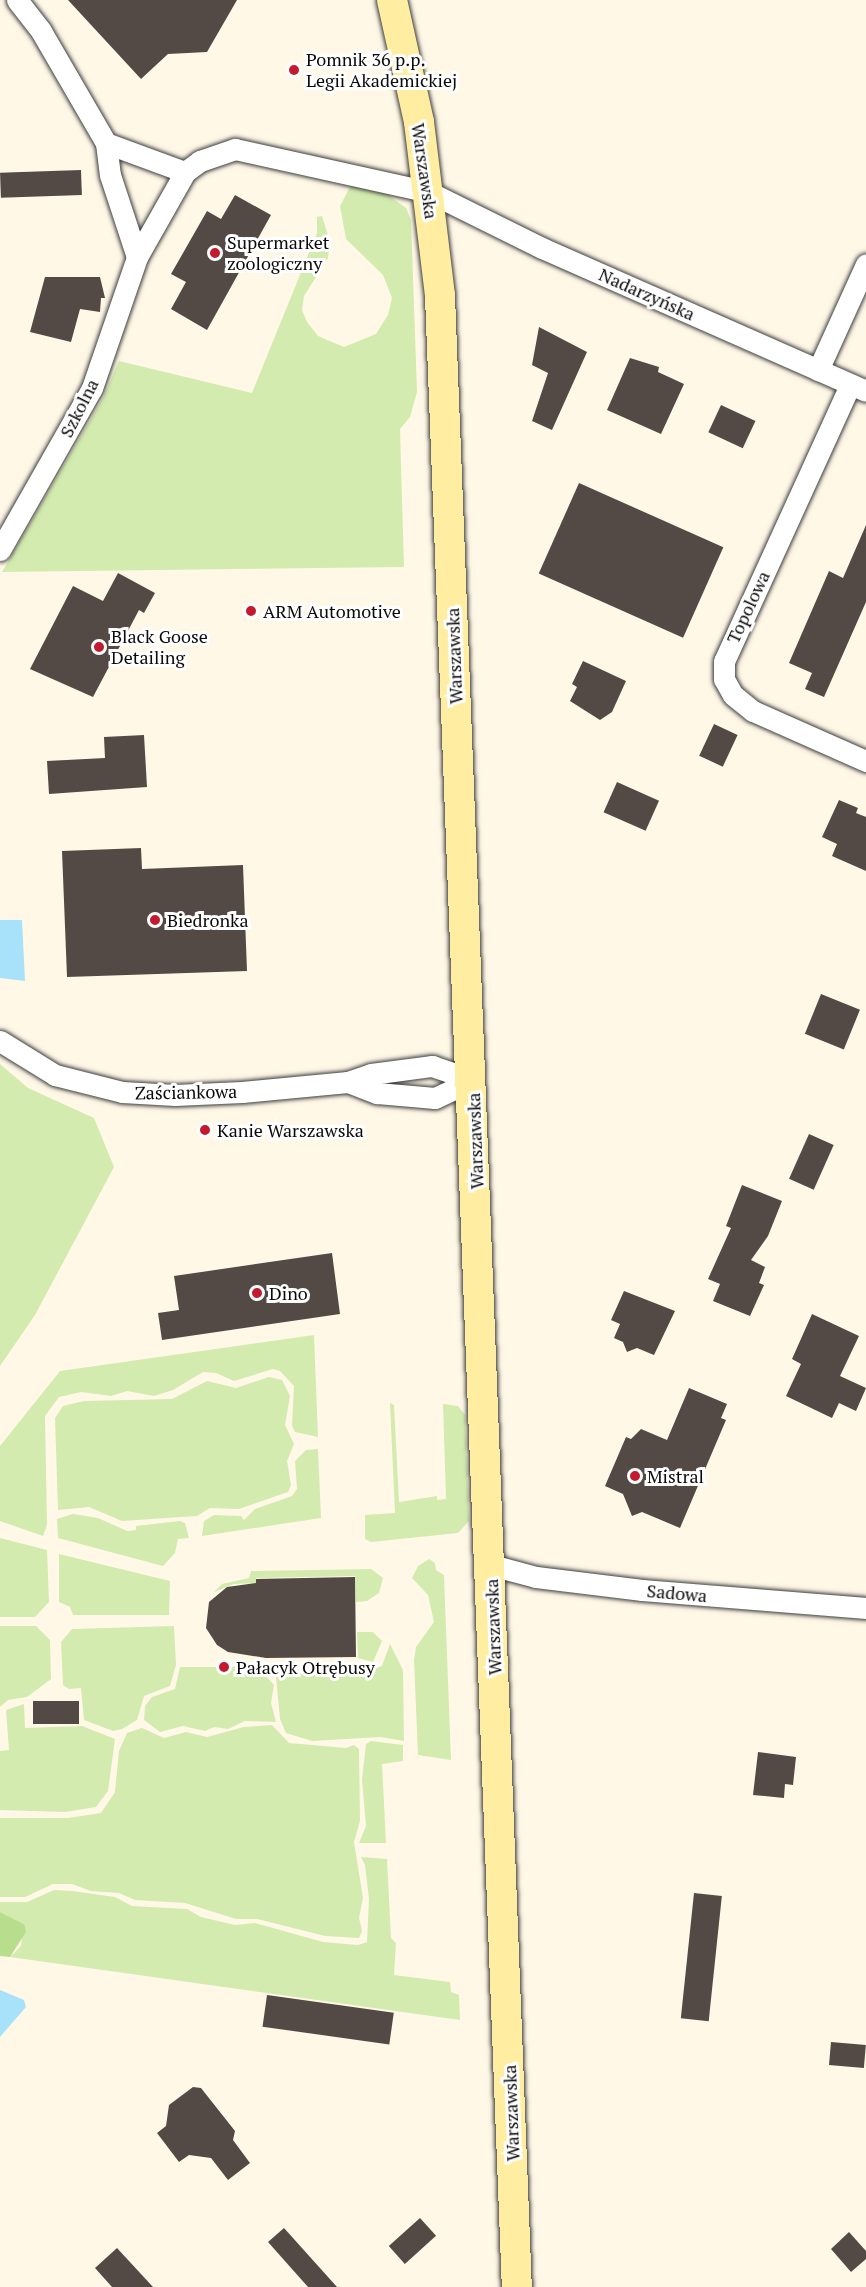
<!DOCTYPE html>
<meta charset="utf-8">
<style>
body{margin:0}
#map{position:relative;width:866px;height:2287px;overflow:hidden;background:#fff8e7;font-family:"PT Serif",serif}
div>[style]{position:absolute}
.green>*{inset:0;background:#d3ebaf}
.forest>*{inset:0;background:#b7dd8d}
.water>*{inset:0;background:#a8e2fa}
.building>*{inset:0;background:#534a46;transform-origin:0 0}
.roads{filter:drop-shadow(0 0 2px #3d3d3d) drop-shadow(0 0 2px #3d3d3d)}
.minor>*{height:21px;margin:-10.5px;padding:0 10.5px;transform-origin:10.5px;border-radius:10.5px;background:#fff}
.secondary>*{height:30px;margin:-15px;padding:0 15px;transform-origin:15px;border-radius:15px;background:#ffeea2}
.dots>*{width:16px;height:16px;translate:-50% -50%;box-sizing:border-box;border:3px solid #fff;border-radius:50%}
span{translate:-50% -50%;white-space:nowrap;text-align:center;line-height:1.15;-webkit-text-stroke:6px #fff;paint-order:stroke}
.poi-label{font-size:18px;color:#0a0a0a}
.left{translate:0 -50%;text-align:left}
.street-label{font-size:18px;color:#0a0a0a}
</style>
<div id="map">
<div class="green">
<i style="clip-path:polygon(351px 185px,384px 192px,406px 208px,411px 220px,417px 392px,410px 417px,400px 429px,404px 567px,2px 572px,103px 398px,119px 361px,252px 393px,317px 233px,317px 217px,322px 216px,330px 242px,328px 258px,304px 296px,302px 310px,307px 322px,318px 336px,344px 347px,376px 334px,388px 315px,392px 298px,383px 275px,346px 239px,340px 206px)"></i>
<i style="clip-path:polygon(0 1064px,28px 1088px,94px 1118px,114px 1167px,35px 1315px,0 1366px)"></i>
<i style="clip-path:polygon(314px 1335px,318px 1437px,295px 1432px,292px 1426px,294px 1386px,280px 1371px,273px 1369px,234px 1381px,216px 1373px,203px 1372px,173px 1390px,154px 1396px,127px 1391px,111px 1396px,81px 1392px,59px 1397px,45px 1416px,47px 1525px,43px 1536px,0 1521px,0 1446px,60px 1371px)"></i>
<i style="clip-path:polygon(269px 1377px,282px 1380px,290px 1396px,285px 1425px,294px 1444px,287px 1461px,291px 1485px,288px 1492px,239px 1509px,210px 1508px,197px 1516px,122px 1521px,89px 1507px,58px 1510px,55px 1418px,63px 1406px,84px 1401px,172px 1399px,207px 1381px,236px 1388px)"></i>
<i style="clip-path:polygon(390px 1403px,394px 1405px,399px 1502px,437px 1496px,437px 1500px,446px 1499px,443px 1404px,458px 1406px,465px 1415px,469px 1521px,458px 1533px,371px 1542px,365px 1539px,365px 1515px,395px 1513px)"></i>
<i style="clip-path:polygon(318px 1449px,321px 1518px,202px 1536px,204px 1521px,214px 1515px,241px 1516px,244px 1520px,255px 1509px,292px 1496px,297px 1489px,295px 1461px,306px 1450px)"></i>
<i style="clip-path:polygon(73px 1514px,98px 1518px,127px 1531px,136px 1530px,136px 1526px,180px 1521px,185px 1523px,189px 1538px,178px 1539px,175px 1553px,163px 1566px,58px 1538px,57px 1519px)"></i>
<i style="clip-path:polygon(0 1538px,47px 1550px,49px 1602px,35px 1617px,0 1617px)"></i>
<i style="clip-path:polygon(59px 1554px,170px 1581px,169px 1615px,73px 1615px,70px 1607px,59px 1602px)"></i>
<i style="clip-path:polygon(429px 1559px,435px 1563px,436px 1570px,444px 1575px,451px 1760px,418px 1755px,414px 1660px,416px 1647px,434px 1622px,428px 1595px,412px 1578px,418px 1566px)"></i>
<i style="clip-path:polygon(371px 1569px,383px 1578px,379px 1593px,367px 1601px,356px 1602px,355px 1576px,256px 1578px,256px 1583px,234px 1584px,214px 1592px,222px 1584px,249px 1578px,251px 1571px)"></i>
<i style="clip-path:polygon(0 1626px,36px 1626px,50px 1640px,51px 1679px,27px 1697px,8px 1700px,0 1707px)"></i>
<i style="clip-path:polygon(174px 1626px,176px 1665px,170px 1686px,144px 1696px,137px 1720px,122px 1729px,113px 1731px,84px 1720px,81px 1688px,69px 1689px,63px 1685px,61px 1642px,72px 1629px)"></i>
<i style="clip-path:polygon(357px 1632px,373px 1632px,382px 1641px,373px 1662px,358px 1658px)"></i>
<i style="clip-path:polygon(390px 1644px,403px 1670px,404px 1741px,380px 1737px,312px 1741px,286px 1733px,280px 1719px,276px 1677px,293px 1673px,350px 1676px,382px 1666px)"></i>
<i style="clip-path:polygon(180px 1667px,258px 1667px,274px 1685px,271px 1703px,276px 1722px,245px 1721px,228px 1729px,214px 1727px,205px 1731px,183px 1726px,160px 1732px,144px 1720px,145px 1706px,152px 1697px,175px 1689px)"></i>
<i style="clip-path:polygon(24px 1704px,25px 1728px,82px 1726px,115px 1739px,108px 1791px,96px 1807px,65px 1812px,0 1810px,0 1751px,9px 1750px,6px 1710px)"></i>
<i style="clip-path:polygon(272px 1725px,289px 1743px,346px 1748px,354px 1745px,359px 1749px,360px 1821px,354px 1842px,363px 1898px,359px 1918px,362px 1931px,359px 1938px,325px 1936px,257px 1919px,236px 1919px,185px 1903px,135px 1900px,119px 1893px,91px 1891px,72px 1884px,53px 1884px,25px 1897px,0 1897px,0 1818px,68px 1818px,101px 1813px,115px 1792px,119px 1751px,127px 1733px,142px 1728px,164px 1738px,186px 1732px,207px 1737px,244px 1727px)"></i>
<i style="clip-path:polygon(371px 1741px,403px 1745px,403px 1761px,382px 1764px,386px 1843px,359px 1843px,366px 1826px,362px 1779px,366px 1744px)"></i>
<i style="clip-path:polygon(361px 1857px,387px 1859px,391px 1938px,396px 1943px,394px 1975px,450px 1982px,451px 1992px,459px 1995px,460px 2020px,10px 1957px,21px 1946px,24px 1924px,0 1912px,0 1902px,27px 1902px,54px 1890px,72px 1891px,115px 1897px,132px 1906px,187px 1909px,201px 1917px,235px 1925px,255px 1923px,323px 1942px,358px 1945px,367px 1942px,369px 1899px,365px 1865px)"></i>
</div>
<div class="forest">
<i style="clip-path:polygon(0 1912px,24px 1924px,26px 1932px,10px 1957px,0 1956px)"></i>
</div>
<div class="water">
<i style="clip-path:polygon(0 920px,22px 920px,25px 981px,0 978px)"></i>
<i style="clip-path:polygon(0 1990px,24px 2000px,26px 2007px,0 2037px)"></i>
</div>
<div class="building">
<i style="clip-path:polygon(68px 0,237px 0,207px 52px,168px 54px,141px 79px)"></i>
<i style="left:81px;top:170px;width:25px;height:81px;rotate:88deg"></i>
<i style="clip-path:polygon(235px 195px,271px 215px,207px 330px,171px 309px,186px 282px,171px 274px,207px 211px,221px 219px)"></i>
<i style="clip-path:polygon(45px 277px,100px 277px,105px 298px,101px 298px,100px 312px,80px 309px,71px 342px,30px 332px)"></i>
<i style="clip-path:polygon(539px 327px,587px 352px,552px 430px,532px 421px,548px 373px,532px 365px)"></i>
<i style="clip-path:polygon(630px 358px,659px 367px,658px 372px,684px 384px,661px 434px,607px 410px)"></i>
<i style="left:721px;top:405px;width:38px;height:30px;rotate:25deg"></i>
<i style="left:579px;top:483px;width:158px;height:99px;rotate:24deg"></i>
<i style="clip-path:polygon(866px 525px,866px 602px,824px 697px,805px 689px,812px 673px,789px 663px,829px 571px,843px 578px)"></i>
<i style="clip-path:polygon(118px 573px,155px 593px,144px 613px,139px 610px,93px 697px,30px 669px,73px 586px,103px 601px)"></i>
<i style="clip-path:polygon(583px 661px,626px 681px,612px 712px,600px 720px,570px 701px,577px 687px,572px 684px)"></i>
<i style="left:714px;top:724px;width:26px;height:35px;rotate:25deg"></i>
<i style="clip-path:polygon(144px 735px,147px 787px,49px 794px,47px 761px,105px 758px,104px 737px)"></i>
<i style="left:617px;top:782px;width:46px;height:33px;rotate:24deg"></i>
<i style="clip-path:polygon(839px 800px,858px 808px,856px 813px,866px 817px,866px 871px,832px 856px,837px 844px,822px 837px)"></i>
<i style="clip-path:polygon(141px 848px,142px 869px,243px 865px,247px 971px,67px 977px,62px 851px)"></i>
<i style="left:821px;top:994px;width:42px;height:43px;rotate:22deg"></i>
<i style="left:809px;top:1134px;width:27px;height:49px;rotate:24deg"></i>
<i style="clip-path:polygon(742px 1185px,782px 1201px,768px 1236px,751px 1260px,765px 1267px,759px 1283px,764px 1285px,750px 1316px,713px 1301px,720px 1284px,708px 1279px,731px 1228px,726px 1226px)"></i>
<i style="clip-path:polygon(332px 1253px,340px 1314px,162px 1340px,158px 1313px,179px 1310px,174px 1276px)"></i>
<i style="clip-path:polygon(624px 1291px,675px 1311px,654px 1355px,637px 1348px,627px 1352px,623px 1342px,614px 1338px,620px 1324px,611px 1320px)"></i>
<i style="clip-path:polygon(812px 1314px,859px 1336px,840px 1376px,866px 1388px,856px 1411px,839px 1403px,832px 1418px,786px 1396px,801px 1364px,792px 1359px)"></i>
<i style="clip-path:polygon(689px 1388px,727px 1404px,721px 1418px,726px 1420px,680px 1528px,642px 1512px,632px 1516px,623px 1494px,605px 1486px,626px 1437px,631px 1439px,641px 1429px,667px 1440px)"></i>
<i style="clip-path:polygon(355px 1577px,356px 1657px,266px 1658px,228px 1652px,217px 1645px,206px 1628px,209px 1602px,227px 1587px,256px 1583px,256px 1579px)"></i>
<i style="left:33px;top:1701px;width:46px;height:23px"></i>
<i style="clip-path:polygon(758px 1752px,796px 1757px,793px 1785px,785px 1784px,784px 1798px,753px 1795px)"></i>
<i style="left:694px;top:1893px;width:28px;height:126px;rotate:6deg"></i>
<i style="left:267px;top:1995px;width:128px;height:32px;rotate:8deg"></i>
<i style="left:831px;top:2042px;width:35px;height:23px;rotate:5deg"></i>
<i style="clip-path:polygon(193px 2087px,201px 2088px,235px 2131px,233px 2140px,250px 2163px,228px 2180px,211px 2158px,189px 2155px,179px 2162px,157px 2133px,166px 2126px,169px 2105px)"></i>
<i style="left:420px;top:2218px;width:24px;height:42px;rotate:48deg"></i>
<i style="clip-path:polygon(284px 2228px,337px 2287px,308px 2287px,268px 2242px)"></i>
<i style="clip-path:polygon(849px 2232px,866px 2251px,866px 2259px,851px 2272px,831px 2249px)"></i>
<i style="clip-path:polygon(117px 2248px,153px 2287px,112px 2287px,95px 2268px)"></i>
</div>
<div class="roads">
<div class="minor">
<i style="left:17px;top:0;width:39px;rotate:52deg"></i>
<i style="left:41px;top:31px;width:129px;rotate:59.9deg"></i>
<i style="left:106px;top:143px;width:84px;rotate:20.2deg"></i>
<i style="left:106px;top:143px;width:32px;rotate:83deg"></i>
<i style="left:110px;top:175px;width:86px;rotate:71.8deg"></i>
<i style="left:818px;top:370px;width:116px;rotate:-65.6deg"></i>
<i style="left:850px;top:385px;width:303px;rotate:114.5deg"></i>
<i style="left:724px;top:661px;width:18px;rotate:90deg"></i>
<i style="left:724px;top:679px;width:18px;rotate:61deg"></i>
<i style="left:733px;top:695px;width:26px;rotate:39deg"></i>
<i style="left:753px;top:711px;width:124px;rotate:23.9deg"></i>
<i style="left:0;top:550px;width:186px;rotate:-60.4deg"></i>
<i style="left:92px;top:388px;width:139px;rotate:-71deg"></i>
<i style="left:137px;top:257px;width:98px;rotate:-60.5deg"></i>
<i style="left:185px;top:172px;width:19px;rotate:-36deg"></i>
<i style="left:200px;top:161px;width:37px;rotate:-19deg"></i>
<i style="left:235px;top:149px;width:199px;rotate:12.5deg"></i>
<i style="left:429px;top:192px;width:126px;rotate:26.4deg"></i>
<i style="left:542px;top:248px;width:354px;rotate:23.8deg"></i>
<i style="left:0;top:1041px;width:65px;rotate:31.7deg"></i>
<i style="left:55px;top:1075px;width:69px;rotate:14.2deg"></i>
<i style="left:122px;top:1092px;width:53px;rotate:3.2deg"></i>
<i style="left:175px;top:1095px;width:67px;rotate:-2.6deg"></i>
<i style="left:242px;top:1092px;width:106px;rotate:-5.4deg"></i>
<i style="left:348px;top:1082px;width:24px;rotate:-19deg"></i>
<i style="left:371px;top:1074px;width:62px;rotate:-7.5deg"></i>
<i style="left:432px;top:1066px;width:43px;rotate:18.9deg"></i>
<i style="left:348px;top:1082px;width:31px;rotate:21deg"></i>
<i style="left:377px;top:1093px;width:58px;rotate:4.9deg"></i>
<i style="left:435px;top:1098px;width:42px;rotate:-25.3deg"></i>
<i style="left:491px;top:1565px;width:47px;rotate:14.9deg"></i>
<i style="left:536px;top:1577px;width:107px;rotate:7deg"></i>
<i style="left:642px;top:1590px;width:225px;rotate:4.6deg"></i>
</div>
<div class="secondary">
<i style="left:392px;top:0;width:125px;rotate:77.5deg"></i>
<i style="left:419px;top:122px;width:175px;rotate:83.1deg"></i>
<i style="left:440px;top:296px;width:1992px;rotate:87.79deg"></i>
</div>
</div>
<div class="dots">
<i style="left:294px;top:70px;background:#c21a2f"></i>
<i style="left:215px;top:253px;background:#c21a2f"></i>
<i style="left:251px;top:611px;background:#c21a2f"></i>
<i style="left:99px;top:647px;background:#c21a2f"></i>
<i style="left:155px;top:920px;background:#c21a2f"></i>
<i style="left:205px;top:1130px;background:#c21a2f"></i>
<i style="left:257px;top:1293px;background:#c21a2f"></i>
<i style="left:635px;top:1476px;background:#c21a2f"></i>
<i style="left:224px;top:1667px;background:#c21a2f"></i>
</div>
<div class="poi-label">
<span class="left" style="left:306px;top:70px">Pomnik 36 p.p.<br>Legii Akademickiej</span>
<span class="left" style="left:227px;top:253px">Supermarket<br>zoologiczny</span>
<span class="left" style="left:263px;top:611px">ARM Automotive</span>
<span class="left" style="left:111px;top:647px">Black Goose<br>Detailing</span>
<span class="left" style="left:167px;top:920px">Biedronka</span>
<span class="left" style="left:217px;top:1130px">Kanie Warszawska</span>
<span class="left" style="left:269px;top:1293px">Dino</span>
<span class="left" style="left:647px;top:1476px">Mistral</span>
<span class="left" style="left:236px;top:1667px">Pałacyk Otrębusy</span>
</div>
<div class="street-label">
<span style="left:425px;top:171px;rotate:82deg">Warszawska</span>
<span style="left:647px;top:294px;rotate:24deg">Nadarzyńska</span>
<span style="left:79px;top:408px;rotate:-63deg">Szkolna</span>
<span style="left:748px;top:607px;rotate:-65deg">Topolowa</span>
<span style="left:454px;top:656px;rotate:-92deg">Warszawska</span>
<span style="left:186px;top:1092px;rotate:-1deg">Zaściankowa</span>
<span style="left:475px;top:1141px;rotate:-92deg">Warszawska</span>
<span style="left:677px;top:1593px;rotate:5deg">Sadowa</span>
<span style="left:493px;top:1627px;rotate:-92deg">Warszawska</span>
<span style="left:511px;top:2113px;rotate:-92deg">Warszawska</span>
</div>
</div>
